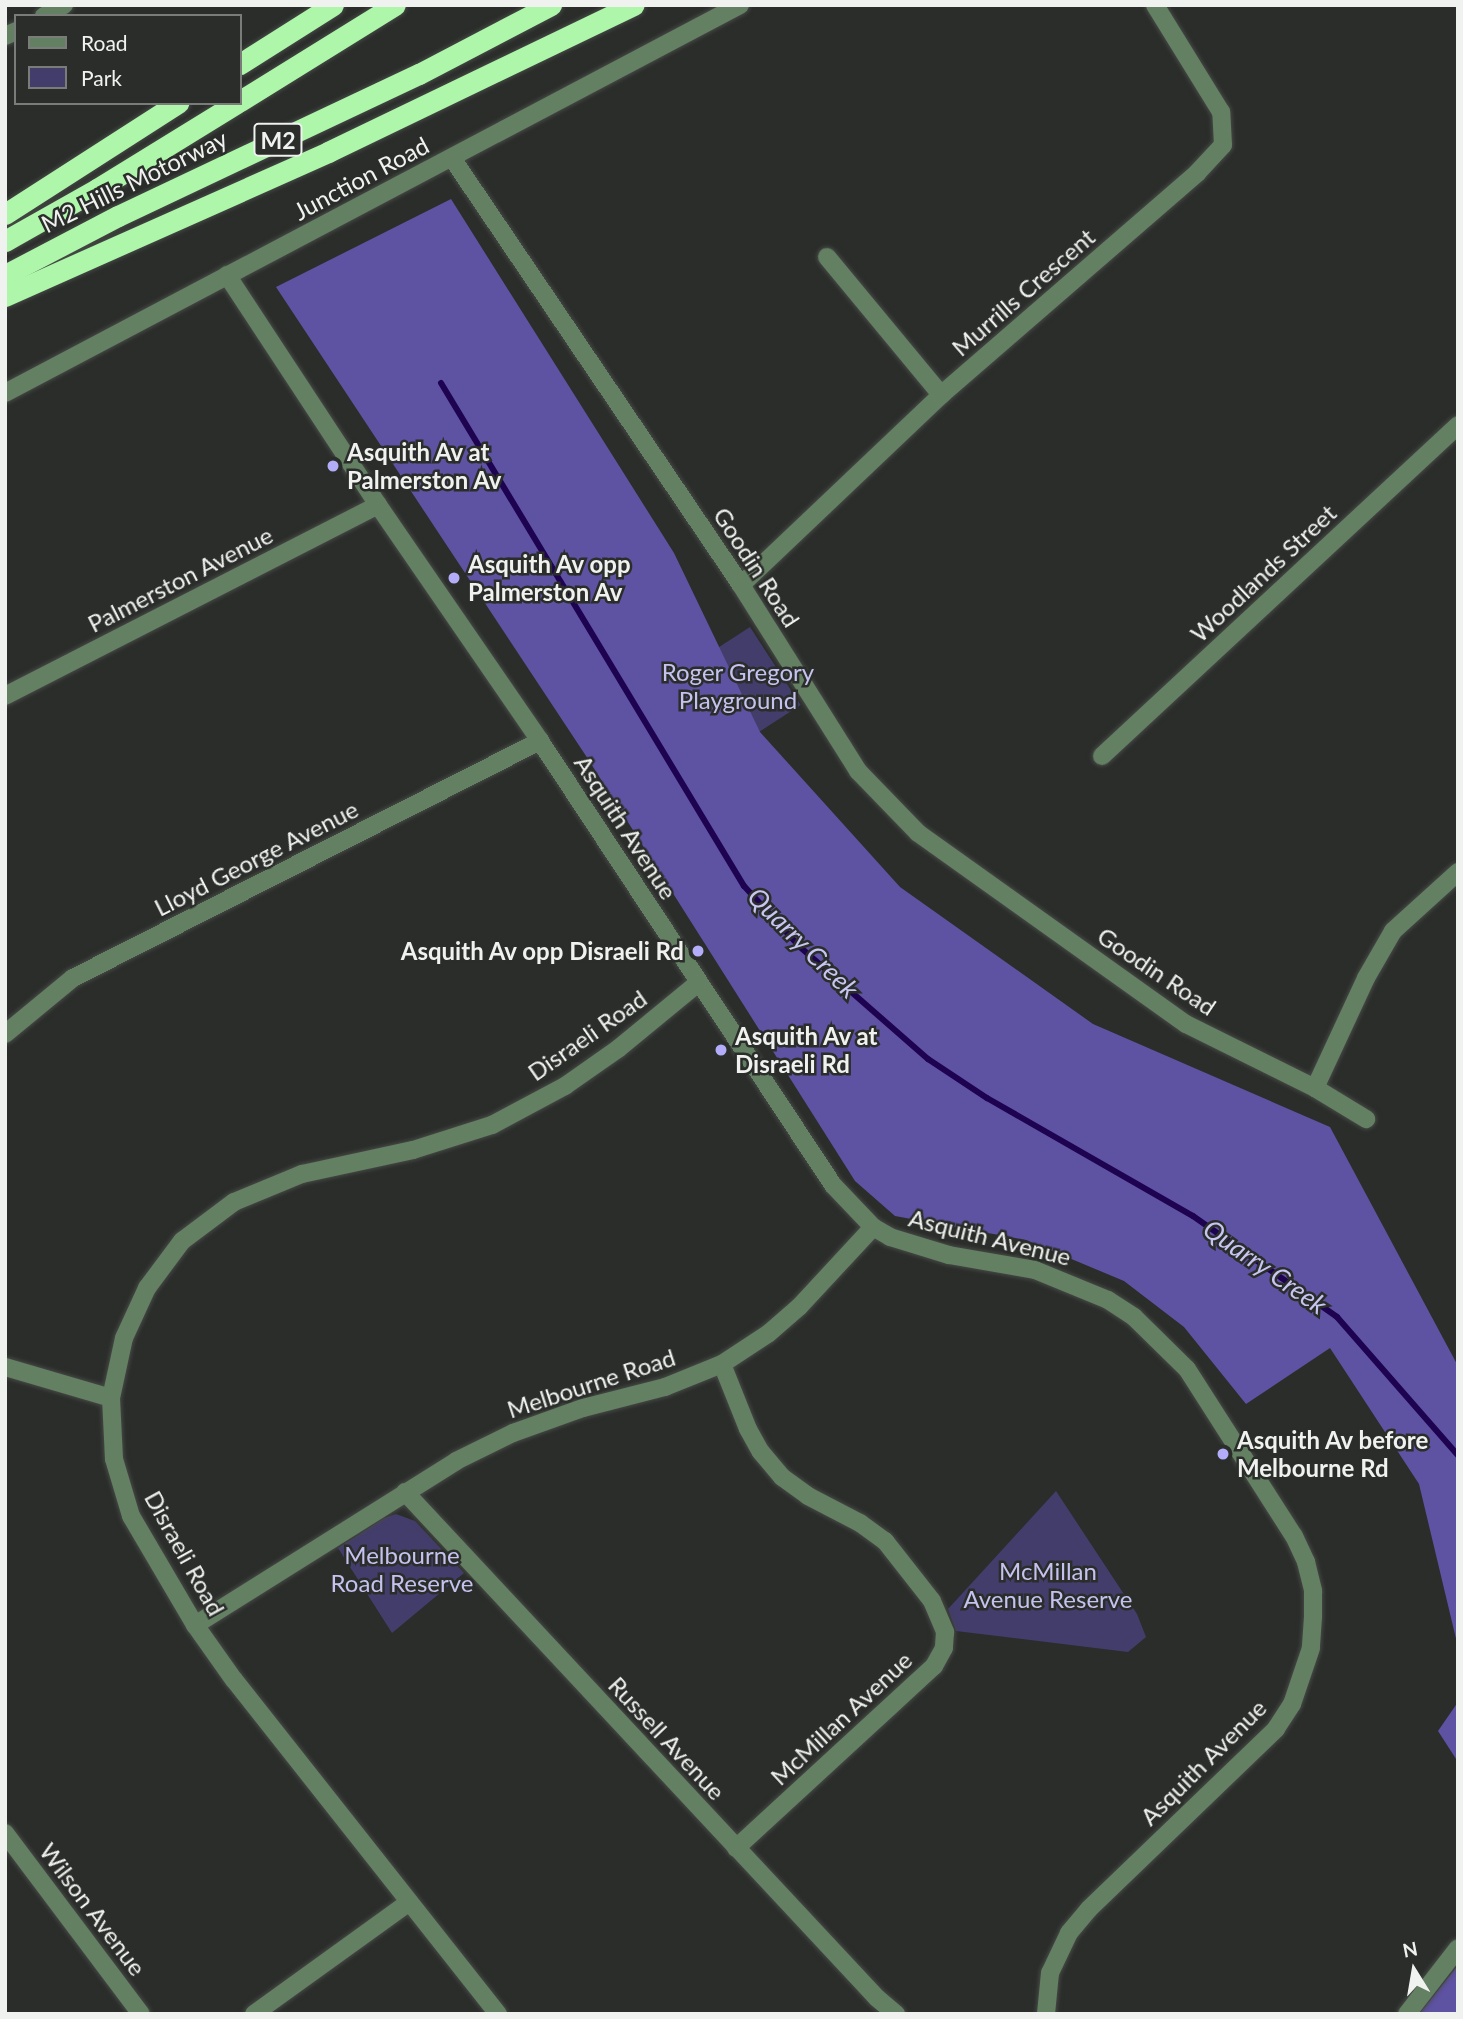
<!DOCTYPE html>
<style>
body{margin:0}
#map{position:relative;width:1463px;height:2019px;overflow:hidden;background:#2a2d2a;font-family:Lato,sans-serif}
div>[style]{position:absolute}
.green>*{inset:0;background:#433d6c;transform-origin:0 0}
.forest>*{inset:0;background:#5e52a2}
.stream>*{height:6px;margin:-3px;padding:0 3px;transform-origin:3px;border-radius:3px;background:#1e0351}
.roads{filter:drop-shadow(0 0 2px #464946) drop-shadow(0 0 2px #464946)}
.minor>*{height:18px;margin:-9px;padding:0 9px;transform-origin:9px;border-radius:9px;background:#648062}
.highway>*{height:21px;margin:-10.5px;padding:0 10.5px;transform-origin:10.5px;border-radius:10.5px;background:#adf6aa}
.dots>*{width:19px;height:19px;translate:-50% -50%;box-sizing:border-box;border:4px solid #2a2d2a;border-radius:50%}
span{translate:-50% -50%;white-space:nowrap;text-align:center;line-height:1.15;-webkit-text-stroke:5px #2a2d2a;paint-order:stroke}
.shield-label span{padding:2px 5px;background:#2a2d2a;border:2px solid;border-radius:5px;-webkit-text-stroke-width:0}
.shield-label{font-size:23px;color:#f0f2f0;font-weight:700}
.street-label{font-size:24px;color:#f0f2f0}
.poi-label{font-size:24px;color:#f0f2f0;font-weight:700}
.left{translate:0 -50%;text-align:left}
.right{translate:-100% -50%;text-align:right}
.park-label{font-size:24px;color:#c5c2ef}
.water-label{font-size:26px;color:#c7c5f1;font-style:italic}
.frame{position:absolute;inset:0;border:7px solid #f0f2f0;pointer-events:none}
.legend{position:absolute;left:14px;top:14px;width:228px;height:91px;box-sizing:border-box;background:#2a2d2a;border:2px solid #797c79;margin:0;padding:9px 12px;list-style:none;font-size:21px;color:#f0f2f0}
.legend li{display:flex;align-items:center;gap:14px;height:35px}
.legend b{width:35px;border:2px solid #797c79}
.north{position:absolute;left:1379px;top:1935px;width:70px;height:70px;-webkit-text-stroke:5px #2a2d2a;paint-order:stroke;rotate:349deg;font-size:19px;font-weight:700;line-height:28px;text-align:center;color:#f0f2f0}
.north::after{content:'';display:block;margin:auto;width:24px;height:32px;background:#f0f2f0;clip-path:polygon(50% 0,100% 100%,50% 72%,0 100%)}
</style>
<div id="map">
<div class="green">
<i style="left:750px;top:627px;width:93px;height:86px;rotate:57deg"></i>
<i style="clip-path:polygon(1056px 1491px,1137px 1614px,1146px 1637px,1128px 1652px,956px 1631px,948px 1609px)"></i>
<i style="clip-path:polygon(396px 1514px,415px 1521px,464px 1573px,392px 1633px,338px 1548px,384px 1518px)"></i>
</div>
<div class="forest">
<i style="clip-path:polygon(451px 199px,674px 553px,760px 732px,900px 887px,1093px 1024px,1330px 1127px,1458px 1366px,1458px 1647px,1419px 1484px,1330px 1348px,1246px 1404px,1184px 1327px,1124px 1281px,1026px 1240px,895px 1216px,855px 1181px,588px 759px,276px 287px)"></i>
<i style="clip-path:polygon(1458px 1702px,1458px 1762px,1438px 1731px)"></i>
<i style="clip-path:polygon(1458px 1965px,1458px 2014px,1419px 2014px)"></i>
</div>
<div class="stream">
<i style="left:441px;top:383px;width:587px;rotate:58.94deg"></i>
<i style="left:744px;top:886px;width:83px;rotate:47.4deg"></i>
<i style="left:800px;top:947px;width:170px;rotate:41.2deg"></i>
<i style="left:928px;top:1059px;width:71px;rotate:33.5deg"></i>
<i style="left:987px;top:1098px;width:237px;rotate:29.8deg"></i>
<i style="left:1193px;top:1216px;width:176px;rotate:35deg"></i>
<i style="left:1337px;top:1317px;width:184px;rotate:48.8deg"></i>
</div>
<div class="roads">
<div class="minor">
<i style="left:44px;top:16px;width:23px;rotate:-29deg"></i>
<i style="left:5px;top:36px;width:12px;rotate:-24deg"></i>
<i style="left:452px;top:158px;width:516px;rotate:55.91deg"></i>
<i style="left:741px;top:585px;width:220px;rotate:57.8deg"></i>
<i style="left:858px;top:771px;width:86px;rotate:45.9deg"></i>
<i style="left:918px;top:833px;width:329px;rotate:35.5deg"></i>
<i style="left:1186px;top:1024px;width:144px;rotate:26.4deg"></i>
<i style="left:1315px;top:1088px;width:60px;rotate:31.3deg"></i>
<i style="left:827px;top:257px;width:179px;rotate:50.4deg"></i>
<i style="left:227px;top:275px;width:275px;rotate:56.7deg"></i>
<i style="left:378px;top:505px;width:286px;rotate:55.5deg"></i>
<i style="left:540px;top:741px;width:532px;rotate:56.58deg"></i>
<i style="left:833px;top:1185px;width:58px;rotate:46.4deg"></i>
<i style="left:873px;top:1227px;width:20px;rotate:30deg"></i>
<i style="left:890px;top:1237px;width:62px;rotate:17deg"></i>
<i style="left:949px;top:1255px;width:87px;rotate:9.9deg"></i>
<i style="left:1035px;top:1270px;width:79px;rotate:22.3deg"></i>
<i style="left:1108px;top:1300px;width:31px;rotate:33deg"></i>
<i style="left:1134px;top:1317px;width:74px;rotate:44.5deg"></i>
<i style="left:1187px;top:1369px;width:198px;rotate:57.4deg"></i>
<i style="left:1294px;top:1536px;width:29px;rotate:65deg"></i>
<i style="left:1306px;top:1562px;width:30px;rotate:76deg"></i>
<i style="left:1313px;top:1591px;width:26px;rotate:90deg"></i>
<i style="left:1313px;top:1617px;width:31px;rotate:94deg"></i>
<i style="left:1311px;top:1648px;width:59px;rotate:108.7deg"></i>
<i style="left:1292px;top:1704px;width:30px;rotate:123deg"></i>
<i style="left:1276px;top:1729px;width:260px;rotate:136.1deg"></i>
<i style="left:1089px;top:1909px;width:31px;rotate:130deg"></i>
<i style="left:1069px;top:1933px;width:44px;rotate:115.4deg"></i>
<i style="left:1050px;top:1973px;width:41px;rotate:95.6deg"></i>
<i style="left:5px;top:393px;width:831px;rotate:-27.83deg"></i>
<i style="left:741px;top:585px;width:276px;rotate:-43.5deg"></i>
<i style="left:941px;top:395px;width:339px;rotate:-40.9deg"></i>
<i style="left:1197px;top:173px;width:38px;rotate:-47deg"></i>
<i style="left:1223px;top:145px;width:33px;rotate:-93deg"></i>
<i style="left:1221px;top:112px;width:126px;rotate:-121.7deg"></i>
<i style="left:5px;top:696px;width:419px;rotate:-27.1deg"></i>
<i style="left:1102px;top:756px;width:486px;rotate:-42.9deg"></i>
<i style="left:5px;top:1034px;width:88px;rotate:-39.5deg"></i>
<i style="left:73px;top:978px;width:524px;rotate:-26.91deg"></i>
<i style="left:1315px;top:1088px;width:121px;rotate:-65.1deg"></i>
<i style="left:1366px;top:978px;width:54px;rotate:-60.1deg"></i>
<i style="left:1393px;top:931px;width:88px;rotate:-42.2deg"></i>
<i style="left:722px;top:1364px;width:70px;rotate:68.2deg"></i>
<i style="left:748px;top:1429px;width:26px;rotate:61deg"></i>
<i style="left:761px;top:1452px;width:33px;rotate:50deg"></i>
<i style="left:782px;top:1477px;width:32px;rotate:36deg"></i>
<i style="left:808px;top:1496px;width:59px;rotate:27.4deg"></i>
<i style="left:860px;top:1523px;width:31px;rotate:36deg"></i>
<i style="left:885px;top:1541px;width:76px;rotate:51.9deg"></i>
<i style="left:932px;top:1601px;width:34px;rotate:67deg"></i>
<i style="left:945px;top:1632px;width:16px;rotate:94deg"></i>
<i style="left:944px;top:1648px;width:21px;rotate:119deg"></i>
<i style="left:934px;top:1666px;width:269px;rotate:137.4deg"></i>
<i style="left:5px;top:1367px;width:110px;rotate:16.3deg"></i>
<i style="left:405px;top:1492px;width:692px;rotate:46.99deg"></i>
<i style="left:877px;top:1998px;width:25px;rotate:40deg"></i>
<i style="left:195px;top:1625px;width:308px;rotate:-32.1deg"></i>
<i style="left:456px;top:1461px;width:64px;rotate:-26.2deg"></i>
<i style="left:513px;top:1433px;width:74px;rotate:-19.7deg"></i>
<i style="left:583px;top:1408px;width:85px;rotate:-14.4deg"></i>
<i style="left:665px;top:1387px;width:61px;rotate:-22deg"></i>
<i style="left:722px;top:1364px;width:56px;rotate:-33.4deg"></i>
<i style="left:769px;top:1333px;width:40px;rotate:-41deg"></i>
<i style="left:799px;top:1307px;width:109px;rotate:-47.2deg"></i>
<i style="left:5px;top:1833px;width:226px;rotate:53.1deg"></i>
<i style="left:254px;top:2014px;width:190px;rotate:-35.8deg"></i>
<i style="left:498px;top:2014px;width:426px;rotate:-128.3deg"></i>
<i style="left:234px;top:1680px;width:67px;rotate:-125.3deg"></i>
<i style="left:195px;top:1625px;width:126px;rotate:-120.4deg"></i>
<i style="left:131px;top:1516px;width:59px;rotate:-106.6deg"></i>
<i style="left:114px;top:1459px;width:61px;rotate:-92.8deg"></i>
<i style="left:111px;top:1398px;width:61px;rotate:-77.8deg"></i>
<i style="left:124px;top:1338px;width:55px;rotate:-65.3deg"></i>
<i style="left:147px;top:1288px;width:59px;rotate:-53.3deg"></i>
<i style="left:182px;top:1241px;width:65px;rotate:-36.9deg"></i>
<i style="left:234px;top:1202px;width:74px;rotate:-22.4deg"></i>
<i style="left:302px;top:1174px;width:114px;rotate:-12.2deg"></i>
<i style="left:413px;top:1150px;width:83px;rotate:-17.6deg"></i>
<i style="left:492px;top:1125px;width:83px;rotate:-28.1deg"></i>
<i style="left:565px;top:1086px;width:66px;rotate:-35.1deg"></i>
<i style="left:619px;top:1048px;width:102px;rotate:-39.4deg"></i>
<i style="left:1407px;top:2014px;width:83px;rotate:-52.3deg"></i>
</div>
<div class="highway">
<i style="left:240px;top:64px;width:110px;rotate:-32.4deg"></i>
<i style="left:240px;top:101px;width:182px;rotate:-31.8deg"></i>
<i style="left:5px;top:214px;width:206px;rotate:-32.7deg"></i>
<i style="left:5px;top:241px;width:106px;rotate:-29.5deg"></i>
<i style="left:97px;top:189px;width:164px;rotate:-31.6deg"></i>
<i style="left:5px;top:275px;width:127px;rotate:-27.6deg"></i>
<i style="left:118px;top:216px;width:333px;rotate:-25.3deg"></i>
<i style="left:419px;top:74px;width:149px;rotate:-27.6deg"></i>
<i style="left:5px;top:296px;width:354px;rotate:-24deg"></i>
<i style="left:328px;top:152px;width:339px;rotate:-25.7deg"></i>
</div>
</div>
<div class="dots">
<i style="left:333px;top:466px;background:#b3adf9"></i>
<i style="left:454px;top:578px;background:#b3adf9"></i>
<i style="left:698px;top:951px;background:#b3adf9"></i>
<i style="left:721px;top:1050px;background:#b3adf9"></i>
<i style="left:1223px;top:1454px;background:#b3adf9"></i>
</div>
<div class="shield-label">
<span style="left:278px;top:140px">M2</span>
</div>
<div class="street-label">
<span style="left:361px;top:178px;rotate:-28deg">Junction Road</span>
<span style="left:134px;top:181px;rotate:-26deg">M2 Hills Motorway</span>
<span style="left:1023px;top:292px;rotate:-41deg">Murrills Crescent</span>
<span style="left:757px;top:567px;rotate:57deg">Goodin Road</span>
<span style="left:1263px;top:573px;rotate:-43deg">Woodlands Street</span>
<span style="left:180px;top:579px;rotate:-27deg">Palmerston Avenue</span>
<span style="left:626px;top:827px;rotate:57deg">Asquith Avenue</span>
<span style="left:256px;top:858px;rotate:-27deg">Lloyd George Avenue</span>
<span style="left:1157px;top:971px;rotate:34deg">Goodin Road</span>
<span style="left:587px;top:1035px;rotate:-35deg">Disraeli Road</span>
<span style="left:990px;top:1237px;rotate:14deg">Asquith Avenue</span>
<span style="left:591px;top:1383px;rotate:-18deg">Melbourne Road</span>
<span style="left:185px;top:1553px;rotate:61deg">Disraeli Road</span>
<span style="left:841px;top:1718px;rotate:-43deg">McMillan Avenue</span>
<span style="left:667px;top:1738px;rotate:47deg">Russell Avenue</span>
<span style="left:1203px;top:1762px;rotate:-45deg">Asquith Avenue</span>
<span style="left:93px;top:1909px;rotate:53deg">Wilson Avenue</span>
</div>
<div class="poi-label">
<span class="left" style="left:347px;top:466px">Asquith Av at<br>Palmerston Av</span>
<span class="left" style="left:468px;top:578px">Asquith Av opp<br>Palmerston Av</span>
<span class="right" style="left:684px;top:951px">Asquith Av opp Disraeli Rd</span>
<span class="left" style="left:735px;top:1050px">Asquith Av at<br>Disraeli Rd</span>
<span class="left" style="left:1237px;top:1454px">Asquith Av before<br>Melbourne Rd</span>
</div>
<div class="park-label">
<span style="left:738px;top:686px">Roger Gregory<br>Playground</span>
<span style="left:402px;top:1569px">Melbourne<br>Road Reserve</span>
<span style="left:1048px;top:1585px">McMillan<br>Avenue Reserve</span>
</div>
<div class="water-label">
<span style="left:803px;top:943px;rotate:45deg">Quarry Creek</span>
<span style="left:1265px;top:1267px;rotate:35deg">Quarry Creek</span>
</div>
<div class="frame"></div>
<ul class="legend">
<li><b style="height:9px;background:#648062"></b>Road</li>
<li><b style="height:19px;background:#433d6c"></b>Park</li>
</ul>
<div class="north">N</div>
</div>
